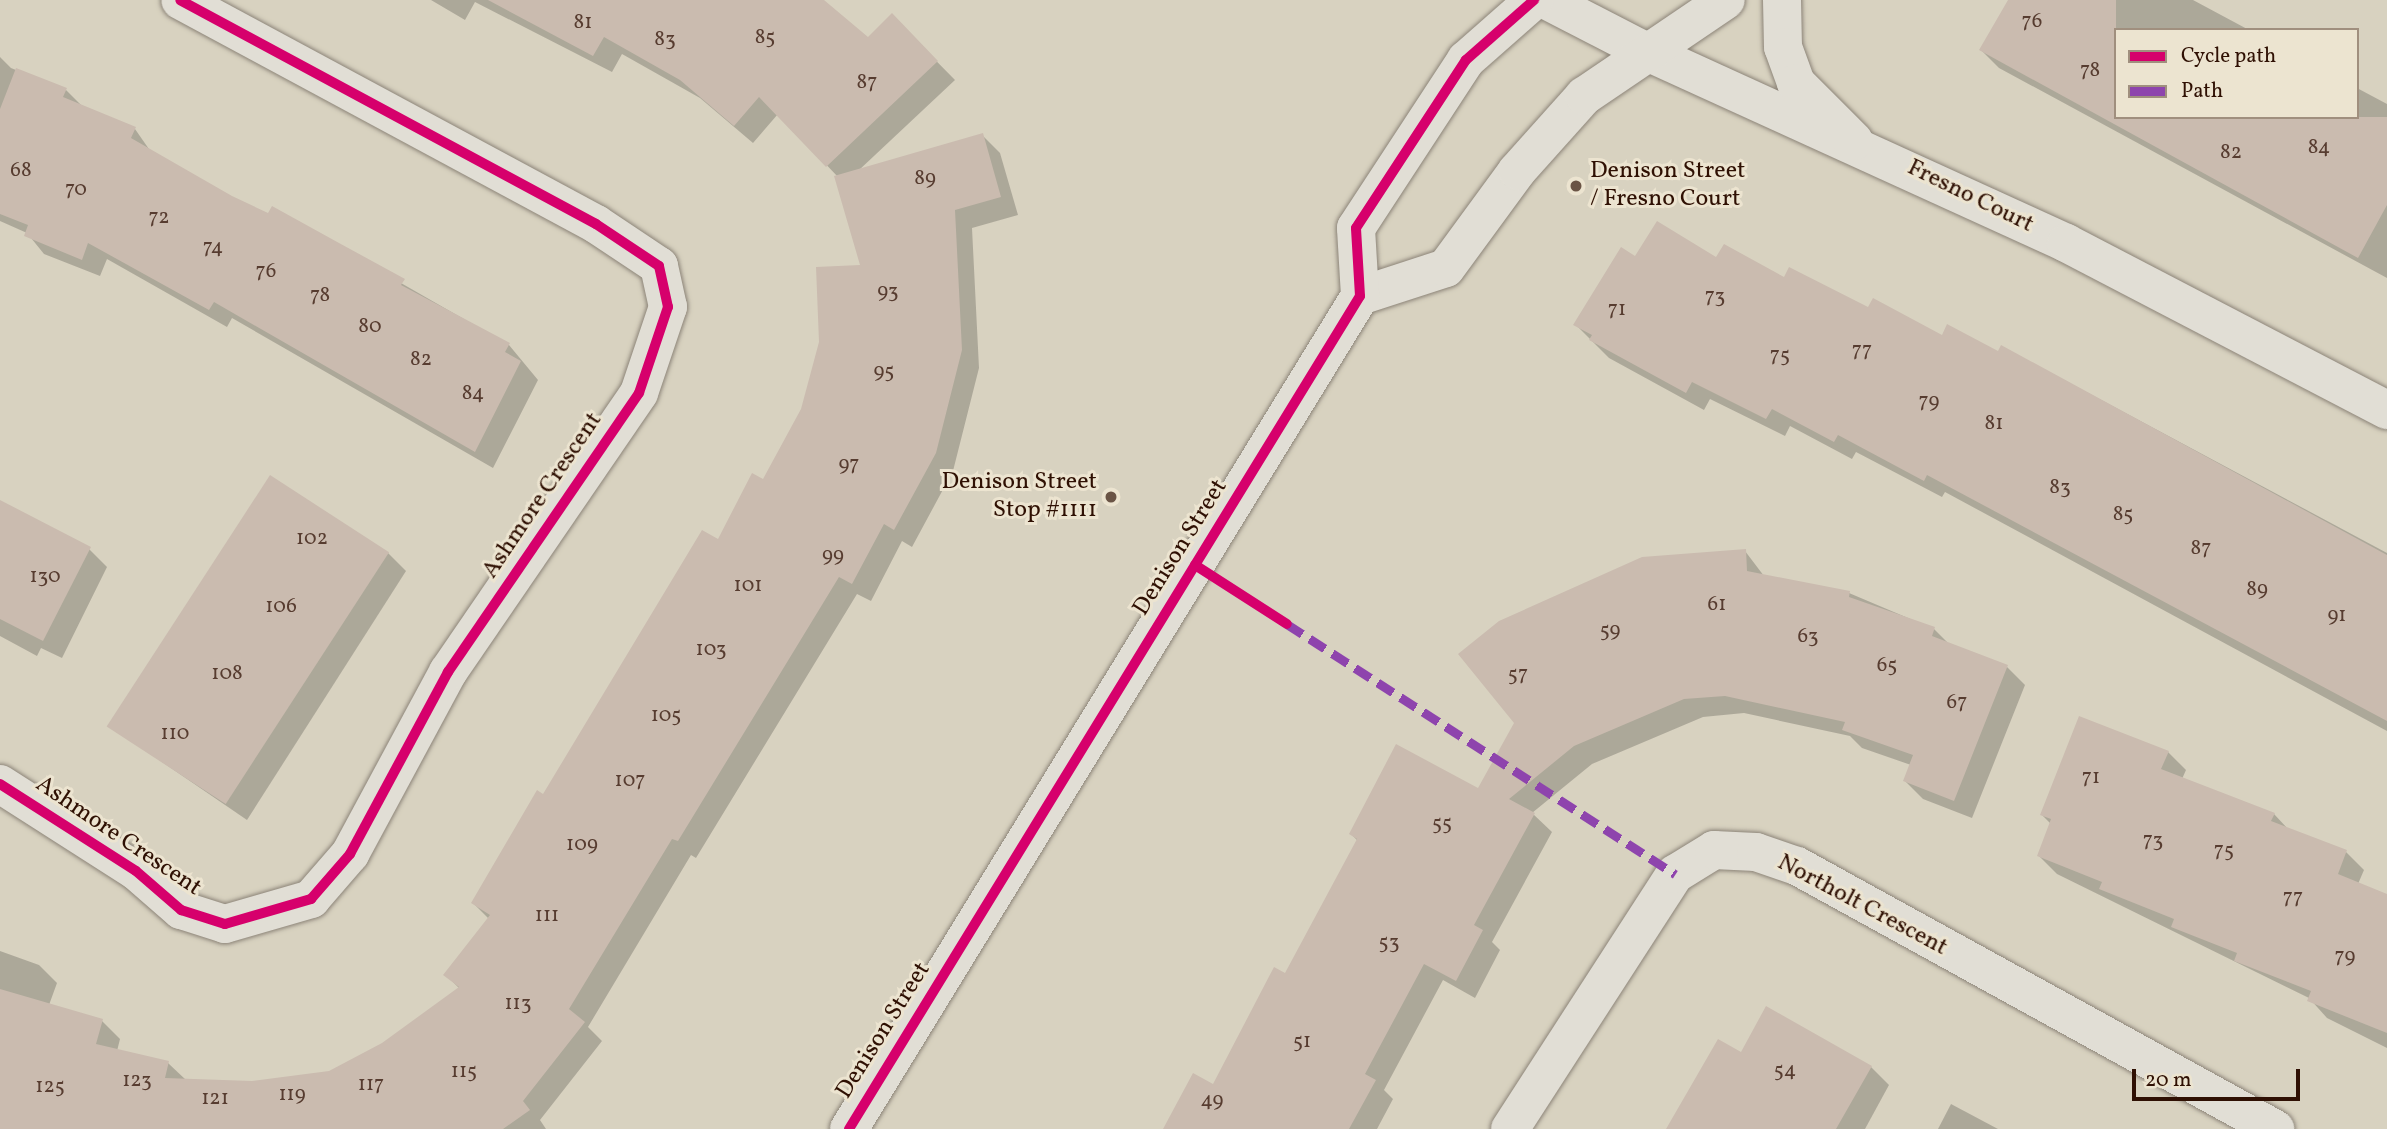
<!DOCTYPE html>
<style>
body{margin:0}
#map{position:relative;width:2387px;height:1129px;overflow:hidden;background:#d8d2c0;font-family:Vollkorn,serif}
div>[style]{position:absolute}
.shadow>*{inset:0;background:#0003}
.building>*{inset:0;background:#cabbaf;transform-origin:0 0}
.roads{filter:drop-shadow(0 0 2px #8c8478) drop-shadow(0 0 2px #8c8478)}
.street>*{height:38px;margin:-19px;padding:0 19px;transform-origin:19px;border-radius:19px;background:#e1ded5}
.secondary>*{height:38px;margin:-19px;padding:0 19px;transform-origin:19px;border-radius:19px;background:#e1ded5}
.quiet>*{height:9px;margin-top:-4.5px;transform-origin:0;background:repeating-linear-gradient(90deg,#8e44ad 0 18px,transparent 0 27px)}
.cycleway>*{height:10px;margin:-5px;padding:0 5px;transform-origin:5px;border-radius:5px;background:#d6006c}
.dots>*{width:19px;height:19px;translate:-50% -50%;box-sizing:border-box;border:4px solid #ece4d0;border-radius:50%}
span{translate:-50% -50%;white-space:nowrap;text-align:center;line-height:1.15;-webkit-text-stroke:6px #ece4d0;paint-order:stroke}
.number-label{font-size:21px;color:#573c30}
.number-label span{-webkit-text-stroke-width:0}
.poi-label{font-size:24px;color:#2f1003}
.left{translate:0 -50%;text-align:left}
.right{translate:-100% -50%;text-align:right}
.street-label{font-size:24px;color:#2f1003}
.legend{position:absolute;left:2114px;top:28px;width:245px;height:91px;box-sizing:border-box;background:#ece4d0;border:2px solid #a08f7e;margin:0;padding:9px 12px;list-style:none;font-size:21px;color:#2f1003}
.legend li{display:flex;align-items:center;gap:14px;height:35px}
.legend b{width:35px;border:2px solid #a08f7e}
.scale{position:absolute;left:2132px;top:1069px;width:168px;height:32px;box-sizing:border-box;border:4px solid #2f1003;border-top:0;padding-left:9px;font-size:21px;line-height:24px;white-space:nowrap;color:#2f1003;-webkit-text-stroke:5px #ece4d0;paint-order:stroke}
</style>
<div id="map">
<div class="shadow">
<i style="clip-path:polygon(431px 0,821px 0,868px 39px,892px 16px,955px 80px,858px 171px,982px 135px,1000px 153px,1018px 215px,972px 228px,979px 368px,953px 471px,912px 547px,902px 541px,871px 601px,857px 594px,696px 858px,691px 855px,588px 1027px,602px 1041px,540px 1120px,546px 1129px,7px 1129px,0 1111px,0 951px,39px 965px,57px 983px,49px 1005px,102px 1021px,120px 1039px,117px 1051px,168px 1063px,186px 1080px,252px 1083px,330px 1072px,383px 1045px,459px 988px,446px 975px,489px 919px,473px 903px,764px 482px,803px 410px,863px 266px,838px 177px,778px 114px,753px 143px,700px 98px,622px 54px,612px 72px,475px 2px,465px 20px)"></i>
<i style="clip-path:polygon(2010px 0,2193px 0,2249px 30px,2116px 30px,2116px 117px,2357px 117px,2357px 88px,2387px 104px,2387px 278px,1999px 68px,1981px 50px)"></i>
<i style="clip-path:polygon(0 57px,11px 68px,66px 90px,84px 108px,135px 129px,151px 152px,231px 198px,269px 216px,272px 209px,509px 345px,538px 380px,493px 468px,232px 318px,227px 327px,107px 259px,100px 276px,44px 254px,27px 233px,0 221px)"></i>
<i style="clip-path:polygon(1636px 258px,1717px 259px,1942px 337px,1999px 353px,2002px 347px,2387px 553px,2387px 731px,1945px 492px,1942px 497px,1856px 452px,1852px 459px,1790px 426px,1785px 436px,1710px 399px,1704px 410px,1609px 358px,1576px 325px)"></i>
<i style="clip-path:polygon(0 501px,89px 549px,107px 567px,62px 658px,41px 648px,37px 656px,0 636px)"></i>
<i style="clip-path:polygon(1745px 551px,1764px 576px,1849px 593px,1934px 629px,1950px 645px,2007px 667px,2025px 685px,1972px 818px,1923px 799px,1905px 781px,1911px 765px,1862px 748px,1850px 736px,1744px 713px,1703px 717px,1592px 764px,1532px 813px,1552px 832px,1492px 942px,1500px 950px,1475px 998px,1443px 980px,1384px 1090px,1393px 1099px,1377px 1129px,1165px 1129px,1213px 1086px,1286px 976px,1358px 841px,1351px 834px,1478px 791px)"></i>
<i style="clip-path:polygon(388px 553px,406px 571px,247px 820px,111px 727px)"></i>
<i style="clip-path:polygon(2168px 752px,2186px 770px,2182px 779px,2274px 814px,2289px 830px,2346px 852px,2364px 870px,2358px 884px,2387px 896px,2387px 1048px,2327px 1018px,2309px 998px,2057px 874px,2039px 856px,2051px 824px,2042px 815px)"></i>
<i style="clip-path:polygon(1871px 1067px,1889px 1085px,1865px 1129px,1668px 1129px)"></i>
<i style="clip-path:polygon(1951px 1104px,1998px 1129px,1938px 1129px)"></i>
</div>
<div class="building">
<i style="clip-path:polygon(488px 0,824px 0,868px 37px,892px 13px,938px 61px,826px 167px,759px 97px,734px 126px,680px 80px,604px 37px,593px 56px)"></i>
<i style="clip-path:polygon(2008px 0,2116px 0,2116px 117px,2387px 117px,2387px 205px,2358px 258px,1979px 50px)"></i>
<i style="clip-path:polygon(16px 68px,67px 88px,63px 97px,136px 127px,131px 138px,232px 196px,268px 213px,272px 206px,339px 243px,405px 279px,401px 285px,510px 343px,505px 352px,521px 361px,475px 452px,214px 302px,209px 310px,88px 243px,82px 260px,24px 236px,28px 225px,0 214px,0 109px)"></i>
<i style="clip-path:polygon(983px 133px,1001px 197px,955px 210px,962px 350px,936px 453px,894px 530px,884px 524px,852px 584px,839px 577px,678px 841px,672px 839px,569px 1009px,585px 1022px,523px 1101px,530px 1110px,503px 1129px,0 1129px,0 989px,103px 1019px,96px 1044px,169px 1061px,165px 1078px,252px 1081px,329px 1071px,382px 1043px,459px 987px,443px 975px,490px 915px,471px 903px,537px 790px,543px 794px,702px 530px,718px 539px,752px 473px,763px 479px,801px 409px,819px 342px,816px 267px,860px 265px,834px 176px)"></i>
<i style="clip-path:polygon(1657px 221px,1716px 257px,1724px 244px,1784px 277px,1789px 267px,1868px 307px,1873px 298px,1942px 335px,1947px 324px,1998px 351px,2001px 345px,2387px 555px,2387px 721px,1927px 475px,1924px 481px,1838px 435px,1834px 442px,1772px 409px,1766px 419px,1692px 382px,1686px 393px,1589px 340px,1592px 335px,1573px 325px,1621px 247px,1635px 256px)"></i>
<i style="left:270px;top:475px;width:142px;height:300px;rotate:33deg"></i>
<i style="clip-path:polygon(0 500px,91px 547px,43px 641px,0 619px)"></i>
<i style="clip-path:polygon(1746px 549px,1747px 571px,1850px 591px,1849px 597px,1935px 627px,1932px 636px,2008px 665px,1954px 801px,1903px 781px,1913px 755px,1842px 730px,1845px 722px,1725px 696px,1684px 699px,1574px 746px,1509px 799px,1535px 813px,1474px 925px,1483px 930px,1456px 981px,1424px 964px,1365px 1074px,1376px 1080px,1349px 1129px,1163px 1129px,1193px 1073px,1213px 1084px,1274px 967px,1285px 973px,1357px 839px,1349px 834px,1396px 744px,1478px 788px,1514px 723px,1458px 654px,1499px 621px,1642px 557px)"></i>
<i style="clip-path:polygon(2079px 716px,2169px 751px,2161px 769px,2275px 813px,2271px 821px,2347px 850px,2338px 874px,2387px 894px,2387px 1033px,2307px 1001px,2311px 991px,2234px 961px,2237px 953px,2171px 927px,2174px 919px,2099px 889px,2102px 882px,2037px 856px,2051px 819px,2040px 815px)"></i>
<i style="clip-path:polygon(1766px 1006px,1872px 1066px,1836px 1129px,1666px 1129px,1718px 1039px,1741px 1052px)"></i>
</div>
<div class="roads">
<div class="street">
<i style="left:1643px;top:50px;width:465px;rotate:24.5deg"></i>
<i style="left:2066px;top:243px;width:362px;rotate:27.5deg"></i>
<i style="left:0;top:784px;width:161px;rotate:32.6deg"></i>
<i style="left:136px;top:871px;width:60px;rotate:40.9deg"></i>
<i style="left:181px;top:910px;width:46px;rotate:17.7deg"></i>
<i style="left:225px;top:924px;width:90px;rotate:-16.2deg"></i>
<i style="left:311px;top:899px;width:60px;rotate:-49.1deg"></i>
<i style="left:350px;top:854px;width:207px;rotate:-61.7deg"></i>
<i style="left:448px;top:672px;width:338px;rotate:-55.6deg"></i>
<i style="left:639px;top:393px;width:91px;rotate:-71.4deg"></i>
<i style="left:668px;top:307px;width:42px;rotate:-102.4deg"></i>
<i style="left:659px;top:266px;width:76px;rotate:-146.3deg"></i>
<i style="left:596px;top:224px;width:472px;rotate:-151.7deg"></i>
<i style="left:1510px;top:1129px;width:304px;rotate:-57.1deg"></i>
<i style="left:1675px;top:874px;width:46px;rotate:-31.6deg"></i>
<i style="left:1714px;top:850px;width:42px;rotate:2.7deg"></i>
<i style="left:1756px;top:852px;width:43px;rotate:18.9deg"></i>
<i style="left:1797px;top:866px;width:546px;rotate:28.82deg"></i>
</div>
<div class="secondary">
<i style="left:1546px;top:0;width:109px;rotate:27.3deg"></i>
<i style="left:1782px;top:0;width:47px;rotate:88.8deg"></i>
<i style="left:1783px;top:47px;width:38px;rotate:70deg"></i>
<i style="left:1796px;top:83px;width:82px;rotate:45deg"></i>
<i style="left:1360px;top:296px;width:90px;rotate:-18deg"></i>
<i style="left:1446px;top:268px;width:120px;rotate:-53.8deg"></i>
<i style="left:1517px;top:171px;width:101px;rotate:-48.2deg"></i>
<i style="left:1584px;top:96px;width:171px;rotate:-34.1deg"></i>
<i style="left:849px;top:1129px;width:977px;rotate:-58.47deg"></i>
<i style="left:1360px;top:296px;width:68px;rotate:-93.4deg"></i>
<i style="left:1356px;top:228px;width:201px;rotate:-56.8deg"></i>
<i style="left:1466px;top:60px;width:91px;rotate:-41.4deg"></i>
</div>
</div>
<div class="quiet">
<i style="left:1287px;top:624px;width:462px;rotate:32.8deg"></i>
</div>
<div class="cycleway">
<i style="left:1195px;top:565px;width:109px;rotate:32.7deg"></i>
<i style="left:0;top:784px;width:161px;rotate:32.6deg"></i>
<i style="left:136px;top:871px;width:60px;rotate:40.9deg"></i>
<i style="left:181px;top:910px;width:46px;rotate:17.7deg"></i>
<i style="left:225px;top:924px;width:90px;rotate:-16.2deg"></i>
<i style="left:311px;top:899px;width:60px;rotate:-49.1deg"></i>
<i style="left:350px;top:854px;width:207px;rotate:-61.7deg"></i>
<i style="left:448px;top:672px;width:338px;rotate:-55.6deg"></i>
<i style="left:639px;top:393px;width:91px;rotate:-71.4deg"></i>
<i style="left:668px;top:307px;width:42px;rotate:-102.4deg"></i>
<i style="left:659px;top:266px;width:76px;rotate:-146.3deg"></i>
<i style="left:596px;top:224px;width:472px;rotate:-151.7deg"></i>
<i style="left:849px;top:1129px;width:977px;rotate:-58.47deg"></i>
<i style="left:1360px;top:296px;width:68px;rotate:-93.4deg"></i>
<i style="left:1356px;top:228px;width:201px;rotate:-56.8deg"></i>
<i style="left:1466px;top:60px;width:91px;rotate:-41.4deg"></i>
</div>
<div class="dots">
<i style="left:1576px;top:186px;background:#6a5445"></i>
<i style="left:1111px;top:497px;background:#6a5445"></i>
</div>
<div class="number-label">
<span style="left:2032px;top:22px">76</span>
<span style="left:583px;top:23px">81</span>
<span style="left:765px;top:38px">85</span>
<span style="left:665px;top:40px">83</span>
<span style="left:2090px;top:71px">78</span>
<span style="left:867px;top:83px">87</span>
<span style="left:2319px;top:148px">84</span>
<span style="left:2231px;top:153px">82</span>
<span style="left:21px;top:171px">68</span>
<span style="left:925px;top:179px">89</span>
<span style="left:76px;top:190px">70</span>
<span style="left:159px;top:218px">72</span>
<span style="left:213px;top:248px">74</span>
<span style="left:266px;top:272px">76</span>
<span style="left:888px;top:292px">93</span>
<span style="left:320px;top:296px">78</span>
<span style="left:1715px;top:297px">73</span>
<span style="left:1617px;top:310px">71</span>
<span style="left:370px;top:327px">80</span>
<span style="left:1862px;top:351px">77</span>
<span style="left:1780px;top:356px">75</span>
<span style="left:421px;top:360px">82</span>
<span style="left:884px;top:372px">95</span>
<span style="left:473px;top:394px">84</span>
<span style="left:1929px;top:402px">79</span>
<span style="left:1994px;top:424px">81</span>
<span style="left:849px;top:465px">97</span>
<span style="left:2060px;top:488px">83</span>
<span style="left:2123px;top:515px">85</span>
<span style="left:312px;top:539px">102</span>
<span style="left:2201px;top:549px">87</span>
<span style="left:833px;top:556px">99</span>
<span style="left:45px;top:577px">130</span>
<span style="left:748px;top:586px">101</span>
<span style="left:2257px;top:590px">89</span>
<span style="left:1717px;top:605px">61</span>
<span style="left:281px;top:607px">106</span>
<span style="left:2337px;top:616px">91</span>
<span style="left:1610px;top:631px">59</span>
<span style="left:1808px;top:637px">63</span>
<span style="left:711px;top:650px">103</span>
<span style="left:1887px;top:666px">65</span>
<span style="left:227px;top:674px">108</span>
<span style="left:1518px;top:675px">57</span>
<span style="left:1957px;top:703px">67</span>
<span style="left:666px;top:716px">105</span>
<span style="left:175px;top:734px">110</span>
<span style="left:2091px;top:778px">71</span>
<span style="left:630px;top:781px">107</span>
<span style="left:1442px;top:824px">55</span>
<span style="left:2153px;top:841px">73</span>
<span style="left:582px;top:845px">109</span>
<span style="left:2224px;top:851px">75</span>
<span style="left:2293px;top:898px">77</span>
<span style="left:547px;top:916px">111</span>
<span style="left:1389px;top:943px">53</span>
<span style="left:2345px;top:957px">79</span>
<span style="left:518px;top:1004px">113</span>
<span style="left:1302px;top:1042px">51</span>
<span style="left:1785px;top:1071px">54</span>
<span style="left:464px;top:1072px">115</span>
<span style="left:137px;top:1081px">123</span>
<span style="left:371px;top:1085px">117</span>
<span style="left:50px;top:1087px">125</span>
<span style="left:292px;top:1095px">119</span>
<span style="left:215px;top:1099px">121</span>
<span style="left:1212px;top:1101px">49</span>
</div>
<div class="poi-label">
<span class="left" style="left:1590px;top:186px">Denison Street<br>/ Fresno Court</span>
<span class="right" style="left:1097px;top:497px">Denison Street<br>Stop #1111</span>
</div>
<div class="street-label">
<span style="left:1970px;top:197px;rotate:26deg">Fresno Court</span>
<span style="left:543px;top:496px;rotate:-56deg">Ashmore Crescent</span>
<span style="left:1181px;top:548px;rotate:-58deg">Denison Street</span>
<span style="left:118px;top:837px;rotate:34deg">Ashmore Crescent</span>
<span style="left:1862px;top:906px;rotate:28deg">Northolt Crescent</span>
<span style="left:884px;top:1031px;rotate:-58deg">Denison Street</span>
</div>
<ul class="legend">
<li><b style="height:9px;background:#d6006c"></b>Cycle path</li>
<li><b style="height:9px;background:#8e44ad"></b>Path</li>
</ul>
<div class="scale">20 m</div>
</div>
